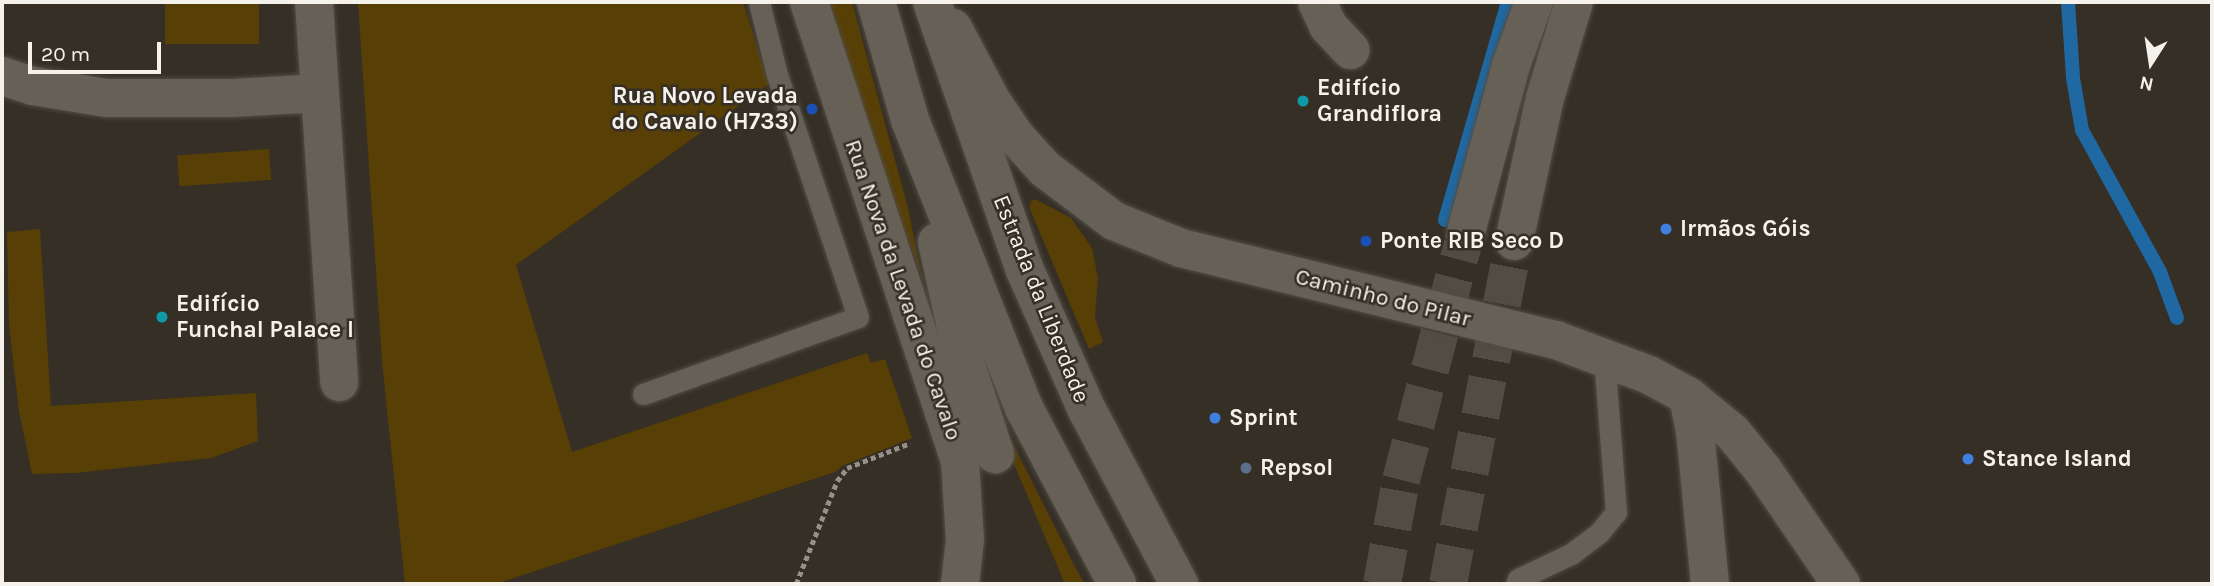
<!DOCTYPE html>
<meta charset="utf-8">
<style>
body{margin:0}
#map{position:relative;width:2214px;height:586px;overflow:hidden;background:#352f26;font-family:Karla,sans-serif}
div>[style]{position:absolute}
.green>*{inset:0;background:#583f05;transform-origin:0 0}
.stream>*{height:14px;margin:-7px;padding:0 7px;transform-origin:7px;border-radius:7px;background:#1f68a2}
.secondary-tunnel>*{height:38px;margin-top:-19px;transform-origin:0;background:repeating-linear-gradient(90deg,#524c44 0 38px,transparent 0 57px)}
.path>*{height:4.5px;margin-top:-2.25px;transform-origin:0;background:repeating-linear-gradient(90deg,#959189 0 5px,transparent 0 8.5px)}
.roads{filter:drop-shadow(0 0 2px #504c44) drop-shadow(0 0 2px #504c44)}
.service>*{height:21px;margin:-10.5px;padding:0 10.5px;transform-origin:10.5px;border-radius:10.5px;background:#666056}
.minor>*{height:38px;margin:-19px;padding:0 19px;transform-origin:19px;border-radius:19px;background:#666056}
.tertiary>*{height:38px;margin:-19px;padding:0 19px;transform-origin:19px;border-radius:19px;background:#666056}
.secondary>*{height:38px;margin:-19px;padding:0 19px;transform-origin:19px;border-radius:19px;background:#666056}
.dots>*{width:19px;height:19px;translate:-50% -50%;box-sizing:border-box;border:4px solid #352f26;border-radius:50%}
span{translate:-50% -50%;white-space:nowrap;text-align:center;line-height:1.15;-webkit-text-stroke:5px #352f26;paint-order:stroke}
.poi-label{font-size:23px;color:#f5f2eb;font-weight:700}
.left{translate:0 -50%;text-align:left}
.right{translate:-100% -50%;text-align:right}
.street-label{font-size:23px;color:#f5f2eb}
.frame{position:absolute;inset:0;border:4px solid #f5f2eb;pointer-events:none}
.north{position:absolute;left:2116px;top:28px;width:70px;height:70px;-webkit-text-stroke:5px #352f26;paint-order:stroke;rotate:192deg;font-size:19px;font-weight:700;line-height:28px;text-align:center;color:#f5f2eb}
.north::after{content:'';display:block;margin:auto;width:24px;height:32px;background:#f5f2eb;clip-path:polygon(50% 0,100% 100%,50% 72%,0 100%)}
.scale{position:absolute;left:28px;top:42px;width:133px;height:32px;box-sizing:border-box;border:4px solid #f5f2eb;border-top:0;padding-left:9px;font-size:21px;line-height:24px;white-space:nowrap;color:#f5f2eb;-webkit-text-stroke:5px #352f26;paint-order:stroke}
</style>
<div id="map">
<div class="green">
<i style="left:165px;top:2px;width:94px;height:42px"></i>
<i style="clip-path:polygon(358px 2px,743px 2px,769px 84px,516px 265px,572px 452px,867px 353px,871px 363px,885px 359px,912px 438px,842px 466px,835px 472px,496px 584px,405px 584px,382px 361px)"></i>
<i style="clip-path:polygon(829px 2px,852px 2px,908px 208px,923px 282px,863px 114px)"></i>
<i style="left:269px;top:149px;width:31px;height:92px;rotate:86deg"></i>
<i style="clip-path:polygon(1032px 200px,1037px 200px,1071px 218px,1092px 248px,1098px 278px,1095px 317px,1103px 342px,1089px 349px,1029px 207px)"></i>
<i style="clip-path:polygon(40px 229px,51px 406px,256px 393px,258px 441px,211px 458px,76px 473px,32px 474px,19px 411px,9px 326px,7px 232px)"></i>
<i style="clip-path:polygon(1002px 422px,1076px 569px,1085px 584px,1065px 584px,997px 424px)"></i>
</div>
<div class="stream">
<i style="left:2068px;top:2px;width:76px;rotate:86.2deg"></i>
<i style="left:2073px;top:78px;width:53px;rotate:80.2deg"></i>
<i style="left:2082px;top:130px;width:162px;rotate:61.2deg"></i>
<i style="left:2160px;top:272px;width:49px;rotate:69.7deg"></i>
<i style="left:1445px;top:220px;width:227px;rotate:-73.9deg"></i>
</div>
<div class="secondary-tunnel">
<i style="left:1382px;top:584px;width:106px;rotate:-79.6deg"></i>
<i style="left:1401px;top:480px;width:256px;rotate:-75.3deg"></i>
<i style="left:1448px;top:584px;width:349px;rotate:-79.1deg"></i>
</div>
<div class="path">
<i style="left:796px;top:584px;width:111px;rotate:-68.3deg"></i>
<i style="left:837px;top:481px;width:16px;rotate:-52deg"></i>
<i style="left:847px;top:468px;width:68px;rotate:-21.6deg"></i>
</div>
<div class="roads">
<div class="service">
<i style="left:643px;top:394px;width:228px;rotate:-19.7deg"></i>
<i style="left:858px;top:317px;width:255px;rotate:-108.5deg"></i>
<i style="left:777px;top:75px;width:75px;rotate:-103.9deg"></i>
<i style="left:1516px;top:584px;width:5px;rotate:-68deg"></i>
<i style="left:1518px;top:579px;width:59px;rotate:-25.3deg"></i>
<i style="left:1571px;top:554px;width:35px;rotate:-37deg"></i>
<i style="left:1599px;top:533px;width:27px;rotate:-51deg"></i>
<i style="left:1616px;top:512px;width:156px;rotate:-94.4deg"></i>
</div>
<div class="minor">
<i style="left:314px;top:2px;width:381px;rotate:86.2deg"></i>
<i style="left:1317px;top:2px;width:26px;rotate:65deg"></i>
<i style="left:1328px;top:26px;width:33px;rotate:47deg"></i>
<i style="left:953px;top:28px;width:81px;rotate:62.2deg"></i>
<i style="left:991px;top:100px;width:45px;rotate:56deg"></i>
<i style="left:1016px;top:137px;width:43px;rotate:47.8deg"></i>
<i style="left:1045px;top:169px;width:86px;rotate:37deg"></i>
<i style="left:1114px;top:221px;width:72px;rotate:21.9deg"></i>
<i style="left:1181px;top:248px;width:386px;rotate:13.8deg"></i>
<i style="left:1556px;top:340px;width:99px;rotate:20.6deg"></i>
<i style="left:1649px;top:375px;width:44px;rotate:28.3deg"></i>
<i style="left:1688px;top:396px;width:57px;rotate:39.3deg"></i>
<i style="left:1732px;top:432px;width:49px;rotate:50.8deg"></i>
<i style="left:1763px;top:470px;width:138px;rotate:55.6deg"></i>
<i style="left:2px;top:76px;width:33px;rotate:18deg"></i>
<i style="left:33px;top:86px;width:74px;rotate:9.3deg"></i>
<i style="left:106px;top:98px;width:127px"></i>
<i style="left:233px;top:98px;width:87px;rotate:-3.3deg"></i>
</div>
<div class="tertiary">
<i style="left:809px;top:2px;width:483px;rotate:71.8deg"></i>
<i style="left:960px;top:461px;width:79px;rotate:86.4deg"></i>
<i style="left:965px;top:540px;width:44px;rotate:96.5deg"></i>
</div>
<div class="secondary">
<i style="left:876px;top:2px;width:123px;rotate:73.9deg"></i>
<i style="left:910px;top:120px;width:310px;rotate:68.4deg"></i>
<i style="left:1024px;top:408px;width:199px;rotate:62.1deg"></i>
<i style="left:932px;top:2px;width:281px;rotate:70.9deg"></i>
<i style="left:1024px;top:268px;width:155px;rotate:66.1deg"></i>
<i style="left:1087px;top:410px;width:197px;rotate:62.1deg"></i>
<i style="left:1466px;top:232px;width:173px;rotate:-74.9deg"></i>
<i style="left:1511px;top:65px;width:67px;rotate:-69.9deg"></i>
<i style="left:1514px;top:241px;width:146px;rotate:-77.8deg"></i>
<i style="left:1545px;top:98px;width:100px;rotate:-73.2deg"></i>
<i style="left:937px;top:242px;width:107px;rotate:77.5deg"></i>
<i style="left:960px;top:346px;width:114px;rotate:72deg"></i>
<i style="left:1688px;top:396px;width:36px;rotate:79deg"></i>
<i style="left:1695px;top:431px;width:154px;rotate:84.4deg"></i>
</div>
</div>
<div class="dots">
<i style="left:1303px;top:101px;background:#0f9aa8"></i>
<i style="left:812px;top:109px;background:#1a4fb4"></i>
<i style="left:1666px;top:229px;background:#3f7fe0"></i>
<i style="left:1366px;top:241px;background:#1a4fb4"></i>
<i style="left:162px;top:317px;background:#0f9aa8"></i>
<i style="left:1215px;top:418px;background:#3f7fe0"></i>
<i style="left:1968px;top:459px;background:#3f7fe0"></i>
<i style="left:1246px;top:468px;background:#5c6f8a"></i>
</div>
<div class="poi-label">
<span class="left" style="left:1317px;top:101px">Edifício<br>Grandiflora</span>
<span class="right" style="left:798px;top:109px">Rua Novo Levada<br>do Cavalo (H733)</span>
<span class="left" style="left:1680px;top:229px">Irmãos Góis</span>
<span class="left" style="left:1380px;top:241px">Ponte RIB Seco D</span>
<span class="left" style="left:176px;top:317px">Edifício<br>Funchal Palace I</span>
<span class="left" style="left:1229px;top:418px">Sprint</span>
<span class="left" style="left:1982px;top:459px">Stance Island</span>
<span class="left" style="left:1260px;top:468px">Repsol</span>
</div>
<div class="street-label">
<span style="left:903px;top:290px;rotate:71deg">Rua Nova da Levada do Cavalo</span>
<span style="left:1383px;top:298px;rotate:14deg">Caminho do Pilar</span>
<span style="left:1041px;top:299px;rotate:68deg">Estrada da Liberdade</span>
</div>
<div class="frame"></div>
<div class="north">N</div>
<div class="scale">20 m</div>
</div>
